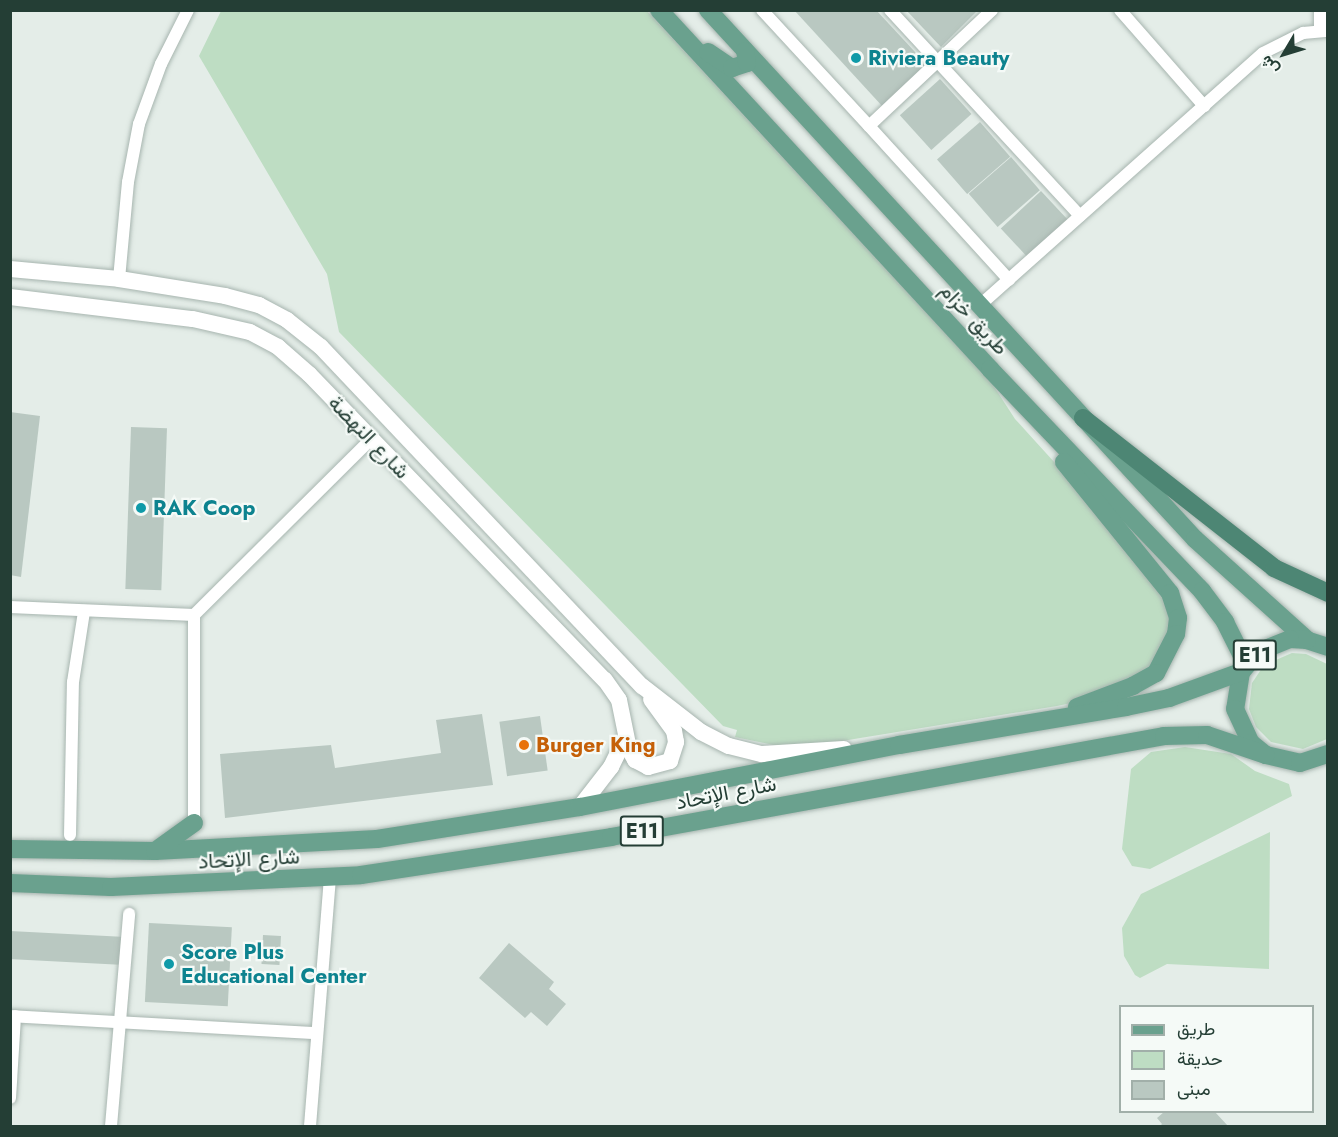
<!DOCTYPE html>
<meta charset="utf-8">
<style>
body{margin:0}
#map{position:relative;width:1338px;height:1137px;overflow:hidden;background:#e4ede8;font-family:Jost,Vazirmatn,sans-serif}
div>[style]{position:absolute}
.green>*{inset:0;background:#beddc3}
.building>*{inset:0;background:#b9c8c1;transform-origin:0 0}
.roads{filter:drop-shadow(0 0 2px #a7b5af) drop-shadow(0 0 2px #a7b5af)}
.minor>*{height:12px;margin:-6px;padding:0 6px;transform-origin:6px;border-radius:6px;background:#fff}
.secondary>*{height:16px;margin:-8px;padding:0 8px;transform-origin:8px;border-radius:8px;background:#fff}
.primary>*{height:18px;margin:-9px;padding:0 9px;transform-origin:9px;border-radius:9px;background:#6aa18e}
.trunk>*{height:18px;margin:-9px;padding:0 9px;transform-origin:9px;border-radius:9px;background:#4d8674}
.dots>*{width:16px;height:16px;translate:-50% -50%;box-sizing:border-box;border:3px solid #f5faf7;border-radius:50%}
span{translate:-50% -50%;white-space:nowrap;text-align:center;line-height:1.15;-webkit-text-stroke:4.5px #f5faf7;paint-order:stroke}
.shield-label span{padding:2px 4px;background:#f5faf7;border:2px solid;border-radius:4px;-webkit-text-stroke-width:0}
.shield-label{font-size:20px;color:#243e35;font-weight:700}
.culture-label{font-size:21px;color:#0d838f;font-weight:700}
.left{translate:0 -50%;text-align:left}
.street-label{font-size:21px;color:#243e35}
.food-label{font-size:21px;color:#c56008;font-weight:700}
.frame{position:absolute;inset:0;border:12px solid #243e35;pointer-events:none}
.legend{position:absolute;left:1119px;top:1005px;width:195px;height:108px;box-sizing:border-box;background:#f5faf7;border:2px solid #a1afa9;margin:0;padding:8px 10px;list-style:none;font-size:18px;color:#243e35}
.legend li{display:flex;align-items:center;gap:12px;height:30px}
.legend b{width:30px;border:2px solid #a1afa9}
.north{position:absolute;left:1254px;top:24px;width:60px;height:60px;-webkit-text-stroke:4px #f5faf7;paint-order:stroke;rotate:232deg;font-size:16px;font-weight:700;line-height:24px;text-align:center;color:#243e35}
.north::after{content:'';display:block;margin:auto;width:21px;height:27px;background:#243e35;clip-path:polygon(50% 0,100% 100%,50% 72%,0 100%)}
</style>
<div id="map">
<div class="green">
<i style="clip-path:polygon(221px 11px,647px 11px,993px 385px,1015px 419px,1164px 583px,1176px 648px,1127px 691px,1057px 706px,793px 749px,735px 737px,737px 730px,723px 726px,339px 332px,327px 274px,199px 56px)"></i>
<i style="clip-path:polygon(1292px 653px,1306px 654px,1327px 664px,1327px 739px,1303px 749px,1271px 742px,1256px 727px,1249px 709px,1252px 683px,1264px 665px)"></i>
<i style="clip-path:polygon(1185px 747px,1231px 754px,1255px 771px,1289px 784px,1292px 796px,1150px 869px,1132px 866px,1122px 849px,1131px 769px,1151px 752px)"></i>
<i style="clip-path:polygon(1270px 832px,1269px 969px,1167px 964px,1140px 978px,1135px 975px,1124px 956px,1122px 928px,1141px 894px)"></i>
</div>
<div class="building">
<i style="clip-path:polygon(794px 10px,876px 10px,929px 67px,883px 107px)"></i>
<i style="clip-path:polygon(906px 10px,978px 10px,941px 47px)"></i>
<i style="left:940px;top:79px;width:47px;height:54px;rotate:48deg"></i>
<i style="left:980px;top:122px;width:46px;height:57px;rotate:49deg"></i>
<i style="left:1011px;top:157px;width:44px;height:56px;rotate:49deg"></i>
<i style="left:1041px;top:191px;width:41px;height:55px;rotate:47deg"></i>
<i style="clip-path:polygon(10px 412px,40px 416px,21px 577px,10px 575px)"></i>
<i style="left:131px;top:427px;width:36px;height:162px;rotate:2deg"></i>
<i style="clip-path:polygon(482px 714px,493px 785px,225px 818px,220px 754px,331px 745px,335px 768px,441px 753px,436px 720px)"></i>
<i style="left:540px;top:716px;width:55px;height:41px;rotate:82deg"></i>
<i style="left:149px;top:923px;width:83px;height:79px;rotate:3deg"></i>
<i style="left:10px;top:931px;width:116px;height:28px;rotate:3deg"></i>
<i style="left:263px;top:935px;width:18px;height:29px;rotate:3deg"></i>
<i style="clip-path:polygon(509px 943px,554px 982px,549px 989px,566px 1004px,547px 1026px,531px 1012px,525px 1018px,479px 978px)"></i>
<i style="clip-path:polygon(1164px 1112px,1215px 1112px,1228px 1126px,1160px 1126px,1162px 1124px,1157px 1118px)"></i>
</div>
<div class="roads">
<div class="minor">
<i style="left:762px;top:10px;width:158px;rotate:47.3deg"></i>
<i style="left:869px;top:126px;width:169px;rotate:-43.3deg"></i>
<i style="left:890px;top:10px;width:280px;rotate:47.3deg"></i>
<i style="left:1120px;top:10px;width:128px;rotate:48.8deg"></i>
<i style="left:1320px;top:10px;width:21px;rotate:90deg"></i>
<i style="left:869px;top:126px;width:208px;rotate:47.7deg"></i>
<i style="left:119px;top:279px;width:97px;rotate:-84.7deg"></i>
<i style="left:128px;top:182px;width:59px;rotate:-79.3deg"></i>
<i style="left:139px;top:124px;width:64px;rotate:-69.9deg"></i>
<i style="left:161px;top:64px;width:60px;rotate:-63.4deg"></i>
<i style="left:979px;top:306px;width:380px;rotate:-41.7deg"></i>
<i style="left:1263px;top:53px;width:45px;rotate:-26.6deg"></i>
<i style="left:1303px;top:33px;width:25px;rotate:-5deg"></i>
<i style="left:10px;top:607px;width:184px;rotate:2.5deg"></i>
<i style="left:194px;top:823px;width:208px;rotate:-90deg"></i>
<i style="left:194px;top:615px;width:250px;rotate:-44.8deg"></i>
<i style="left:70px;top:835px;width:153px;rotate:-88.9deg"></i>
<i style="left:73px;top:682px;width:71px;rotate:-81.1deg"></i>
<i style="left:10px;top:1016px;width:306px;rotate:3.2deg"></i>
<i style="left:10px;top:1098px;width:82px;rotate:-86.5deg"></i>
<i style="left:111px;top:1126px;width:213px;rotate:-85.1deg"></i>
<i style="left:310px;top:1126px;width:250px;rotate:-85.4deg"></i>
</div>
<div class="secondary">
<i style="left:10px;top:269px;width:109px;rotate:5.2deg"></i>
<i style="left:119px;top:279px;width:107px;rotate:9.1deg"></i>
<i style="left:225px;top:296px;width:35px;rotate:15deg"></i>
<i style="left:259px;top:305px;width:32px;rotate:28deg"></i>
<i style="left:287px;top:320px;width:43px;rotate:38.5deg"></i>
<i style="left:321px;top:347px;width:467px;rotate:46.6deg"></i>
<i style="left:642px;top:686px;width:75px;rotate:37.9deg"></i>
<i style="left:701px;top:732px;width:31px;rotate:27deg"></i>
<i style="left:729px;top:746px;width:34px;rotate:14deg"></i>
<i style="left:762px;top:754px;width:82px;rotate:-3.5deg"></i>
<i style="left:10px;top:297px;width:184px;rotate:6.9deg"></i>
<i style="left:193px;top:319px;width:58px;rotate:12.8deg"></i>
<i style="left:250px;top:332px;width:32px;rotate:28deg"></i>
<i style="left:278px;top:347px;width:41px;rotate:41.1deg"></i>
<i style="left:309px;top:374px;width:426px;rotate:46deg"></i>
<i style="left:605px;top:680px;width:24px;rotate:55deg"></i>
<i style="left:619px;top:700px;width:50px;rotate:78.5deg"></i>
<i style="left:629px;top:749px;width:13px;rotate:61deg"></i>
<i style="left:635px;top:760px;width:15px;rotate:28deg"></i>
<i style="left:648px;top:767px;width:23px;rotate:-15deg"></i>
<i style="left:670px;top:761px;width:20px;rotate:-72deg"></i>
<i style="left:676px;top:742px;width:11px;rotate:-100deg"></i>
<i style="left:674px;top:731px;width:39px;rotate:-126deg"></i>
<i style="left:580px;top:807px;width:51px;rotate:-52.2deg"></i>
<i style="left:611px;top:767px;width:32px;rotate:-64deg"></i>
</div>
<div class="primary">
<i style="left:659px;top:10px;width:488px;rotate:47.3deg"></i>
<i style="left:990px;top:369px;width:307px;rotate:46.3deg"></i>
<i style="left:1202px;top:591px;width:39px;rotate:53deg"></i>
<i style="left:1225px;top:622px;width:47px;rotate:63.4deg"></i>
<i style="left:708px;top:10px;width:719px;rotate:47.37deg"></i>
<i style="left:1195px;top:539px;width:151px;rotate:42deg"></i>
<i style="left:708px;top:52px;width:29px;rotate:34deg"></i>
<i style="left:732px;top:68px;width:16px;rotate:-18deg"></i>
<i style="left:747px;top:63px;width:12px;rotate:-99deg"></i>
<i style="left:1064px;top:462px;width:169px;rotate:51deg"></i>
<i style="left:1170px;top:593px;width:26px;rotate:72deg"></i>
<i style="left:1178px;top:618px;width:16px;rotate:97deg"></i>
<i style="left:1176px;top:634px;width:44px;rotate:117.1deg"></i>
<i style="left:1156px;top:673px;width:26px;rotate:151deg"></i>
<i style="left:1133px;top:686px;width:60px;rotate:159.4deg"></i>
<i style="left:1328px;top:647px;width:22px;rotate:-162deg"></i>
<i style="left:1307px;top:640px;width:17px;rotate:-177deg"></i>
<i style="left:1290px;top:639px;width:35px;rotate:158deg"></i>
<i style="left:1258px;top:652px;width:26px;rotate:130deg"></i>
<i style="left:1241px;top:672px;width:37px;rotate:99deg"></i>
<i style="left:1235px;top:709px;width:38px;rotate:65deg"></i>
<i style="left:1251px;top:743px;width:19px;rotate:39deg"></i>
<i style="left:1266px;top:755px;width:35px;rotate:13deg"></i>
<i style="left:1300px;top:763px;width:29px;rotate:-18deg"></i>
<i style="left:10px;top:849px;width:145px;rotate:0.8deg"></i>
<i style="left:155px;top:851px;width:222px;rotate:-3.1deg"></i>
<i style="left:377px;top:839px;width:206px;rotate:-9deg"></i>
<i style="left:580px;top:807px;width:325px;rotate:-11deg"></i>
<i style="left:899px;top:745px;width:230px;rotate:-9.5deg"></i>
<i style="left:1126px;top:707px;width:44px;rotate:-11.8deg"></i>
<i style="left:1169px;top:698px;width:77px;rotate:-19.9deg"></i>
<i style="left:155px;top:851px;width:48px;rotate:-35.7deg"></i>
<i style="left:10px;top:883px;width:101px;rotate:2.3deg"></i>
<i style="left:111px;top:887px;width:250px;rotate:-2.7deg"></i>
<i style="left:361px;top:875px;width:253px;rotate:-8.6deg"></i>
<i style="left:611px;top:837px;width:562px;rotate:-10.35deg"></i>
<i style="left:1164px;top:736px;width:43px;rotate:-1.3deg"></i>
<i style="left:1207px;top:735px;width:62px;rotate:18.7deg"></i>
</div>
<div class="trunk">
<i style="left:1083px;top:418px;width:243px;rotate:38.1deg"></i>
<i style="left:1274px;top:568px;width:60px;rotate:24.8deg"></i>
</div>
</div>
<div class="dots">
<i style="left:856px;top:58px;background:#0f9aa8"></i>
<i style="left:141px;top:508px;background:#0f9aa8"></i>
<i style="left:524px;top:745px;background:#e8710a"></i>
<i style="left:169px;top:964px;background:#0f9aa8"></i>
</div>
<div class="shield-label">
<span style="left:1255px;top:655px">E11</span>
<span style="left:642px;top:831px">E11</span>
</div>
<div class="culture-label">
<span class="left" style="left:868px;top:58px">Riviera Beauty</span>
<span class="left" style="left:153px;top:508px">RAK Coop</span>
<span class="left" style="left:181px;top:964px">Score Plus<br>Educational Center</span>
</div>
<div class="street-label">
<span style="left:974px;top:319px;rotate:47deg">طريق خزام</span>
<span style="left:369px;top:437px;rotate:46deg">شارع النهضة</span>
<span style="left:726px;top:793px;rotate:-11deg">شارع الإتحاد</span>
<span style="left:249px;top:859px;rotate:-3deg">شارع الإتحاد</span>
</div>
<div class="food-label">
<span class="left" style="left:536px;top:745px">Burger King</span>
</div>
<div class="frame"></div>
<ul class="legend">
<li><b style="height:8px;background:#6aa18e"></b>طريق</li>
<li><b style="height:16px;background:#beddc3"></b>حديقة</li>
<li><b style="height:16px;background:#b9c8c1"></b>مبنى</li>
</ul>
<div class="north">ش</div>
</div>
